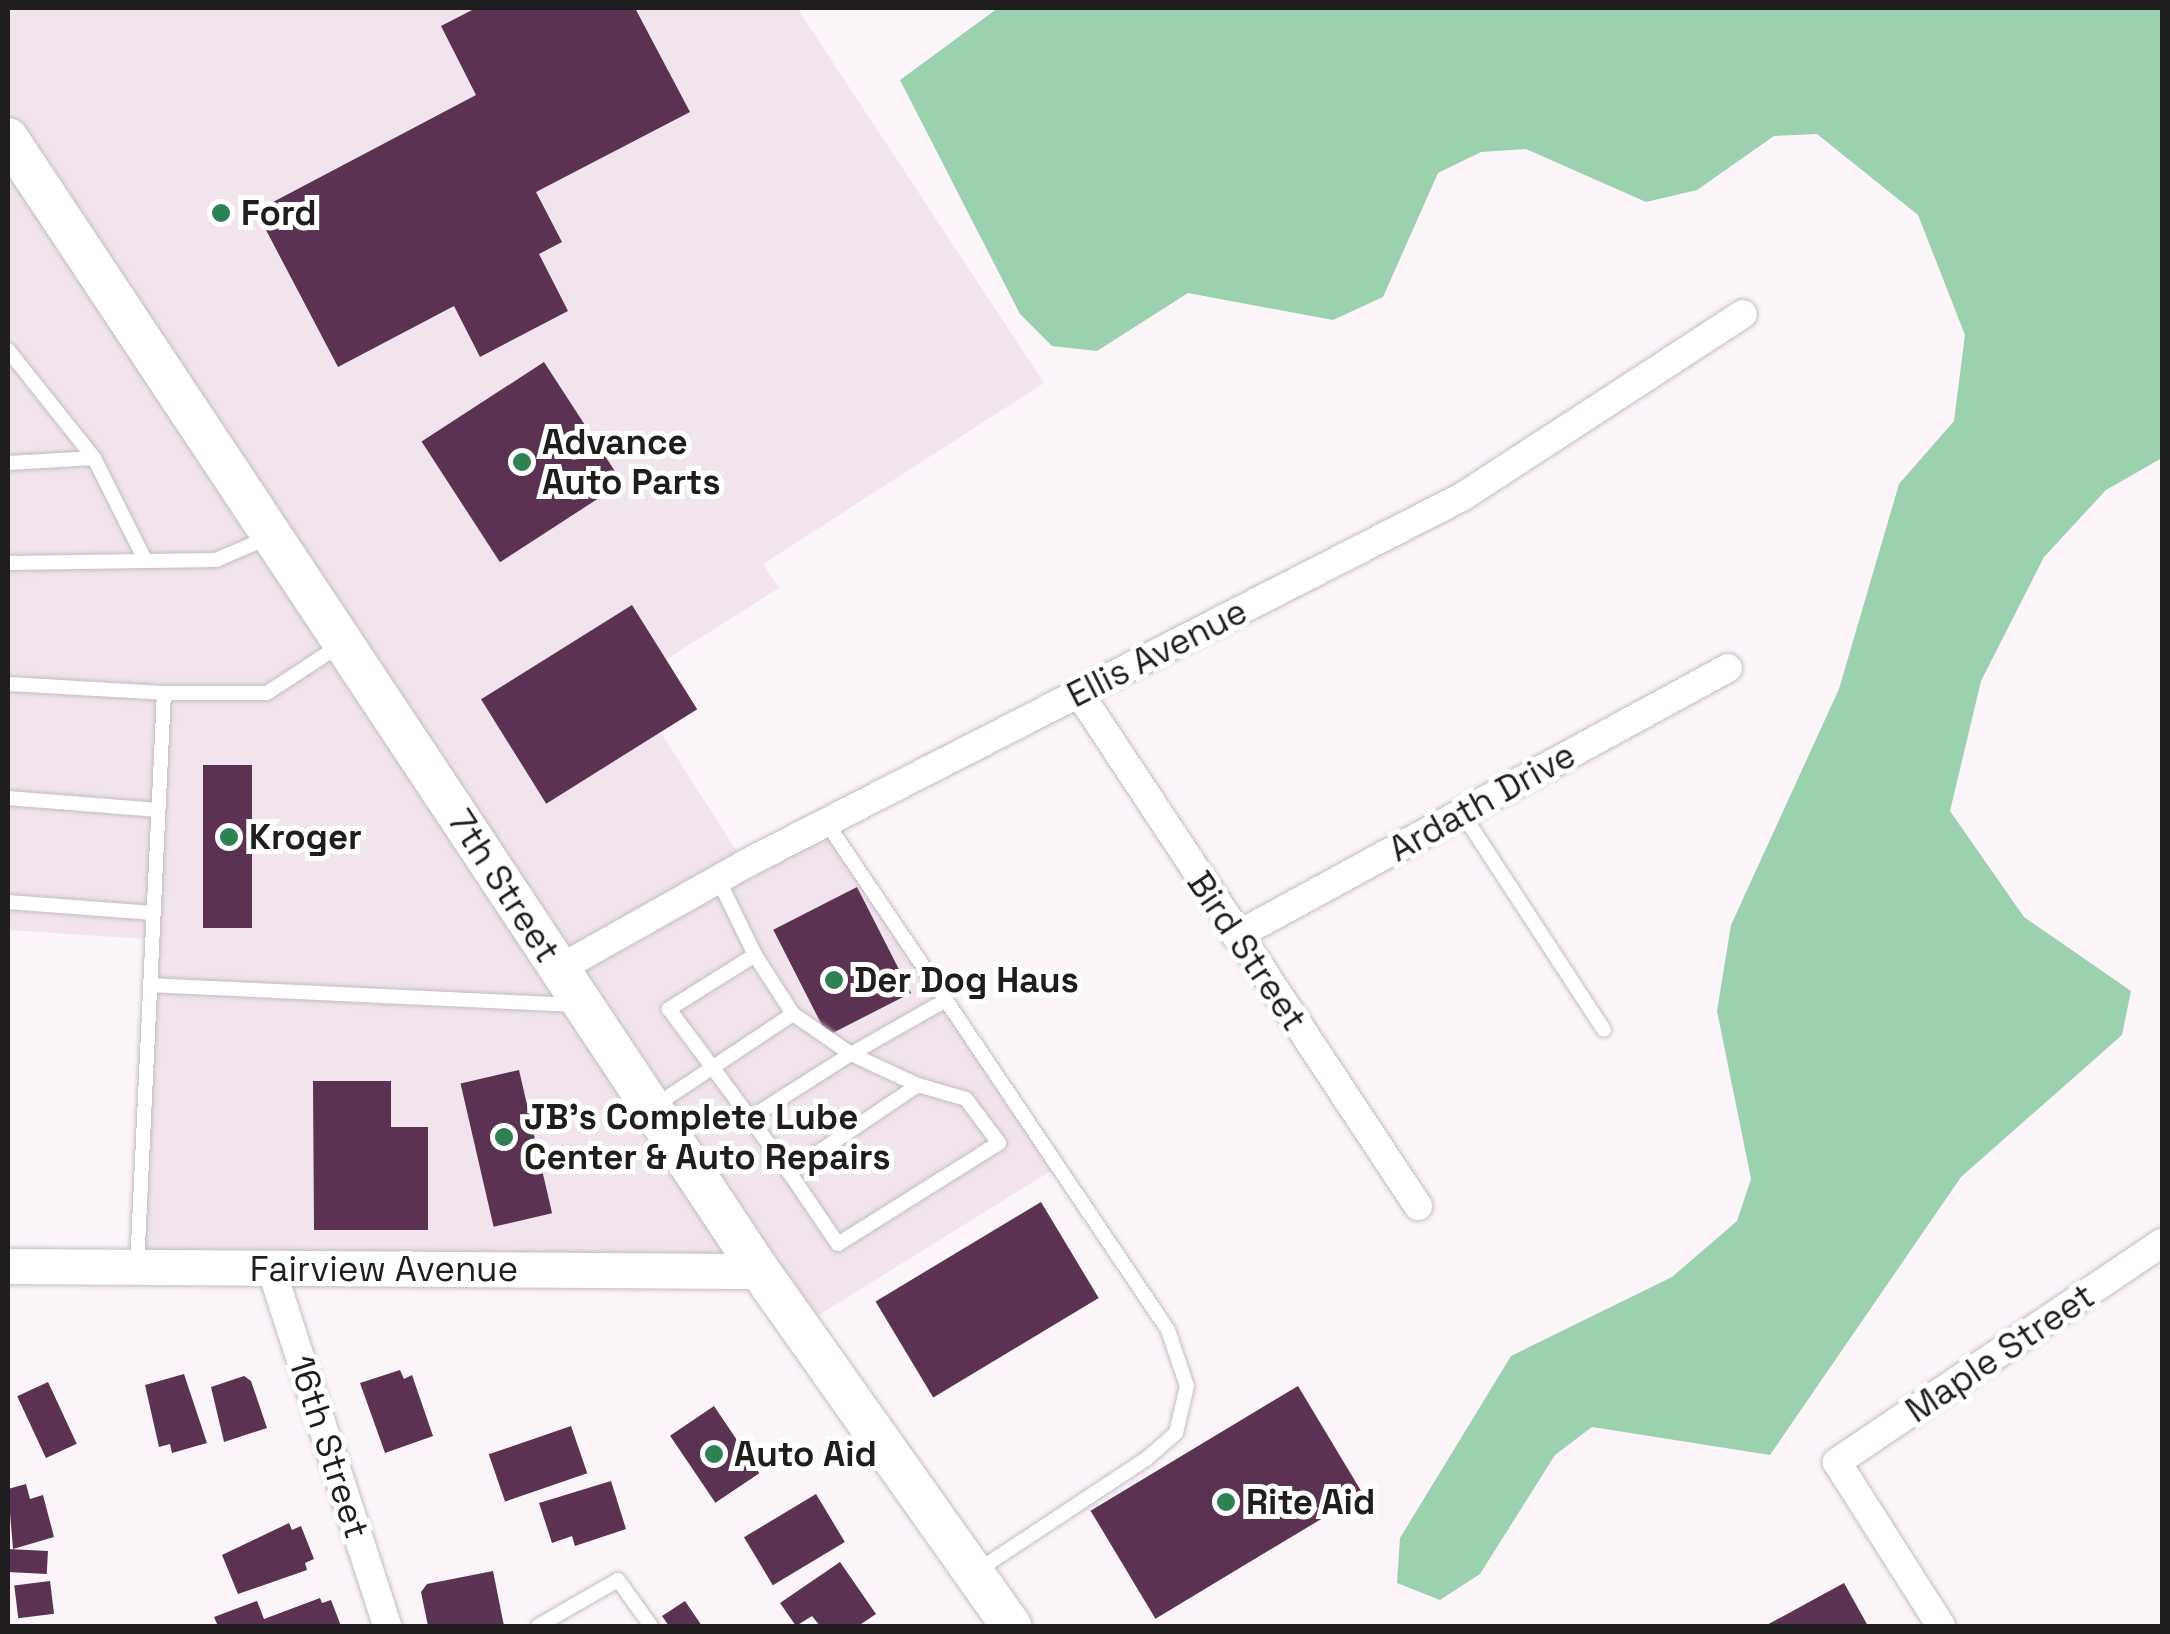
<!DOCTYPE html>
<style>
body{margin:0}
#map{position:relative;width:2170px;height:1634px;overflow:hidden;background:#fbf4f9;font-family:"Space Grotesk",sans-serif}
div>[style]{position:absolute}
.built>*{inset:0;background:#f2e4ed}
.forest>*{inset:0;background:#9cd1af}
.building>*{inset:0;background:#5b3251;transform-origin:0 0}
.roads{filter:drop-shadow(0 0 2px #c3bcc1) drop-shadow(0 0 2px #c3bcc1)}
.service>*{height:14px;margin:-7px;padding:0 7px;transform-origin:7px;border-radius:7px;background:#fff}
.minor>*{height:28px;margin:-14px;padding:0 14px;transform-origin:14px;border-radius:14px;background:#fff}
.tertiary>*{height:35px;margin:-17.5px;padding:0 17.5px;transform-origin:17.5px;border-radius:17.5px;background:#fff}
.secondary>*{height:40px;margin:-20px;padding:0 20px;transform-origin:20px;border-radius:20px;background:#fff}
.dots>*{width:28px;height:28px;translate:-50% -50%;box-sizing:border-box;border:5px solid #fff;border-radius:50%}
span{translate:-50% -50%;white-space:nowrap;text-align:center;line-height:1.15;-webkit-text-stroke:10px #fff;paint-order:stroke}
.poi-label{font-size:35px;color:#1f1d1e;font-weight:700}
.left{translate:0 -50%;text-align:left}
.street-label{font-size:35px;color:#1f1d1e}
.frame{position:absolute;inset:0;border:10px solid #1f1d1e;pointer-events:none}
</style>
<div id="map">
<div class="built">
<i style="clip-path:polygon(8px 8px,797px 8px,1044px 383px,763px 564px,779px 588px,629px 683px,745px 864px,826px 822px,1057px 1167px,803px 1325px,760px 1271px,137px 1267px,148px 939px,8px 930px)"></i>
</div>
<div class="forest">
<i style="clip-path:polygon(998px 8px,2162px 8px,2162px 458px,2106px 490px,2044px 557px,1981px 681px,1950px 811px,2024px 917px,2131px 991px,2122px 1035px,1961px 1177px,1770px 1455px,1592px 1427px,1555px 1455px,1480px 1574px,1440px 1600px,1397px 1583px,1400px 1538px,1511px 1356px,1672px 1277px,1737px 1221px,1751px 1179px,1717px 1011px,1731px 925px,1839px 689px,1899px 484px,1954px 421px,1965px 335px,1918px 215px,1817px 134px,1774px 136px,1697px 190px,1646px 202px,1526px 149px,1481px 152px,1438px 173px,1383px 297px,1333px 320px,1188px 293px,1097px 351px,1052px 346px,1020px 314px,900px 80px)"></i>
</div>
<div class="building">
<i style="clip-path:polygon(476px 8px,635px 8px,690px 112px,536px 192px,562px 242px,539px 254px,568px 311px,480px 357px,454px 306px,338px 367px,256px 211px,476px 95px,441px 26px)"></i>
<i style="left:544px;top:362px;width:144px;height:146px;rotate:57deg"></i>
<i style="left:632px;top:605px;width:123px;height:178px;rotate:58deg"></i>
<i style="left:252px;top:765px;width:163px;height:49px;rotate:90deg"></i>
<i style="left:857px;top:887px;width:119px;height:94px;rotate:63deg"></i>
<i style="left:519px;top:1070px;width:147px;height:60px;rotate:77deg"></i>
<i style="clip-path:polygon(313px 1081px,391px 1081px,391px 1127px,428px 1127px,428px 1230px,314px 1230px)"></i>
<i style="left:1041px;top:1202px;width:112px;height:193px;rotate:59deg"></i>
<i style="clip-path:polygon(400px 1370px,404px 1379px,412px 1375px,433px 1436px,385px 1453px,360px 1383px)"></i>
<i style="clip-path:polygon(184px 1374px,207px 1443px,172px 1453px,170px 1444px,159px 1447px,145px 1385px)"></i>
<i style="clip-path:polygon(244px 1376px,251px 1381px,267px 1428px,224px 1442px,211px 1387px)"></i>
<i style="left:48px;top:1382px;width:68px;height:34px;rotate:65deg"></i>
<i style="left:1298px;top:1386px;width:126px;height:242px;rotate:59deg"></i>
<i style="left:714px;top:1406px;width:81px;height:53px;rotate:56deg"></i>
<i style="left:571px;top:1426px;width:50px;height:87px;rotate:71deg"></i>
<i style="clip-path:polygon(611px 1481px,626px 1529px,575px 1546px,572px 1536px,552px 1543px,539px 1503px)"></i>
<i style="clip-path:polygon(26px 1484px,30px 1499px,43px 1495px,54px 1537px,13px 1549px,8px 1489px)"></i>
<i style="left:816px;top:1494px;width:56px;height:84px;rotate:59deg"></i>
<i style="clip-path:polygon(289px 1523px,292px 1530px,301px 1526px,314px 1559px,305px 1563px,307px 1570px,238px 1594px,222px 1555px)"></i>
<i style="left:8px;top:1549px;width:40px;height:23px;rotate:3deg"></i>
<i style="clip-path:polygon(840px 1562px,876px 1614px,858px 1626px,820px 1626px,812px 1616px,796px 1626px,780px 1603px)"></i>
<i style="clip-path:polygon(493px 1571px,504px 1626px,428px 1626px,421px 1592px,427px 1584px)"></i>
<i style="left:50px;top:1581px;width:33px;height:36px;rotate:83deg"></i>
<i style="clip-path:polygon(1844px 1583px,1868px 1626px,1765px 1626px)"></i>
<i style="clip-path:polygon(320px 1598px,322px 1603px,331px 1600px,341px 1626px,218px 1626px,214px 1617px,257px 1601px,264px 1619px)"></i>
<i style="clip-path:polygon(685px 1601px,702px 1626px,669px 1626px,662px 1616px)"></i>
</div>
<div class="roads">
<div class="service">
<i style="left:8px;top:350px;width:138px;rotate:51.5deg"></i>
<i style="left:94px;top:458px;width:112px;rotate:63.4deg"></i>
<i style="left:8px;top:463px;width:86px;rotate:-3.3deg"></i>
<i style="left:8px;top:563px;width:208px;rotate:-0.8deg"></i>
<i style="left:216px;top:560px;width:56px;rotate:-23.3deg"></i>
<i style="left:8px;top:684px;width:156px;rotate:3.3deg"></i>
<i style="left:8px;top:798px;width:150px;rotate:4.6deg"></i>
<i style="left:1462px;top:813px;width:259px;rotate:56.8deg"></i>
<i style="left:826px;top:822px;width:612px;rotate:56.05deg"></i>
<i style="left:1168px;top:1330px;width:59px;rotate:71.3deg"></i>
<i style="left:1187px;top:1386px;width:48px;rotate:103.2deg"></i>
<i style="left:1176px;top:1433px;width:40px;rotate:139deg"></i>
<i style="left:1146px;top:1459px;width:205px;rotate:146.5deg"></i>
<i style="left:718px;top:879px;width:85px;rotate:64deg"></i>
<i style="left:8px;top:902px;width:145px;rotate:4.3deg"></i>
<i style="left:150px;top:985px;width:424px;rotate:2.7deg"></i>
<i style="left:793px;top:1014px;width:70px;rotate:-122.8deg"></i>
<i style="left:755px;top:955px;width:102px;rotate:147.9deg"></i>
<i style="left:669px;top:1009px;width:136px;rotate:53.4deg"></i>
<i style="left:750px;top:1118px;width:120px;rotate:-32.4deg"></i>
<i style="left:851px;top:1054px;width:74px;rotate:24.8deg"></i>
<i style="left:918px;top:1085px;width:156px;rotate:146deg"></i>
<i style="left:789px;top:1172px;width:87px;rotate:55.8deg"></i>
<i style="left:838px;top:1244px;width:190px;rotate:-32.1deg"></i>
<i style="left:999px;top:1143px;width:55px;rotate:-126.9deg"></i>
<i style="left:966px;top:1099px;width:50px;rotate:-163.7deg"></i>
<i style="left:656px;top:1105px;width:164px;rotate:-33.6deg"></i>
<i style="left:793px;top:1014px;width:70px;rotate:34.6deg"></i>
<i style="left:851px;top:1054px;width:109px;rotate:-29.6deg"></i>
<i style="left:750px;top:1118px;width:67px;rotate:54.2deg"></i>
<i style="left:137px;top:1267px;width:575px;rotate:-87.31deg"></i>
<i style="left:164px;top:693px;width:103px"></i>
<i style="left:267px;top:693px;width:90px;rotate:-33.2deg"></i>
<i style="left:538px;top:1626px;width:92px;rotate:-29.9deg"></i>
<i style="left:618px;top:1580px;width:57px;rotate:54.3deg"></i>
</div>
<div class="minor">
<i style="left:1079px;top:693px;width:615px;rotate:56.54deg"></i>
<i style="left:1236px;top:936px;width:560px;rotate:-28.58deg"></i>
<i style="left:559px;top:969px;width:214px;rotate:-29.4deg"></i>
<i style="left:745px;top:864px;width:805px;rotate:-27.11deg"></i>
<i style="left:1462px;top:497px;width:335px;rotate:-33.1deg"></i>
<i style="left:271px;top:1268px;width:376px;rotate:72deg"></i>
<i style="left:1941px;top:1626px;width:194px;rotate:-122.4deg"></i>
<i style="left:1837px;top:1462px;width:392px;rotate:-34deg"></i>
</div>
<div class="tertiary">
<i style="left:8px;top:1266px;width:752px;rotate:0.38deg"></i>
</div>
<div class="secondary">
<i style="left:8px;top:138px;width:1360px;rotate:56.43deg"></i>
<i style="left:760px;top:1271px;width:435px;rotate:54.7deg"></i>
</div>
</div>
<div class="dots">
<i style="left:221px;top:213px;background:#2d8153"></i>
<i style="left:522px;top:462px;background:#2d8153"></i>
<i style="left:229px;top:837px;background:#2d8153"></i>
<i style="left:834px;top:980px;background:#2d8153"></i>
<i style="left:504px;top:1137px;background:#2d8153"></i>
<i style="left:714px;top:1454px;background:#2d8153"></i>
<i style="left:1226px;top:1502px;background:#2d8153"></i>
</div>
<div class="poi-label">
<span class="left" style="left:241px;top:213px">Ford</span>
<span class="left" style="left:542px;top:462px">Advance<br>Auto Parts</span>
<span class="left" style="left:249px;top:837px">Kroger</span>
<span class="left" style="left:854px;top:980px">Der Dog Haus</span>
<span class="left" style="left:524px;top:1137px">JB's Complete Lube<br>Center &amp; Auto Repairs</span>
<span class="left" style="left:734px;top:1454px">Auto Aid</span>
<span class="left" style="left:1246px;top:1502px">Rite Aid</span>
</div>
<div class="street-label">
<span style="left:1157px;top:653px;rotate:-27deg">Ellis Avenue</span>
<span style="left:1482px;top:802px;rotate:-29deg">Ardath Drive</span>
<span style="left:504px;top:886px;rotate:57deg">7th Street</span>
<span style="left:1247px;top:951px;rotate:56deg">Bird Street</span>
<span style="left:384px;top:1269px">Fairview Avenue</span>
<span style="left:2000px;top:1353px;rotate:-34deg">Maple Street</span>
<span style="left:329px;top:1447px;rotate:72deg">16th Street</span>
</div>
<div class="frame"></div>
</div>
